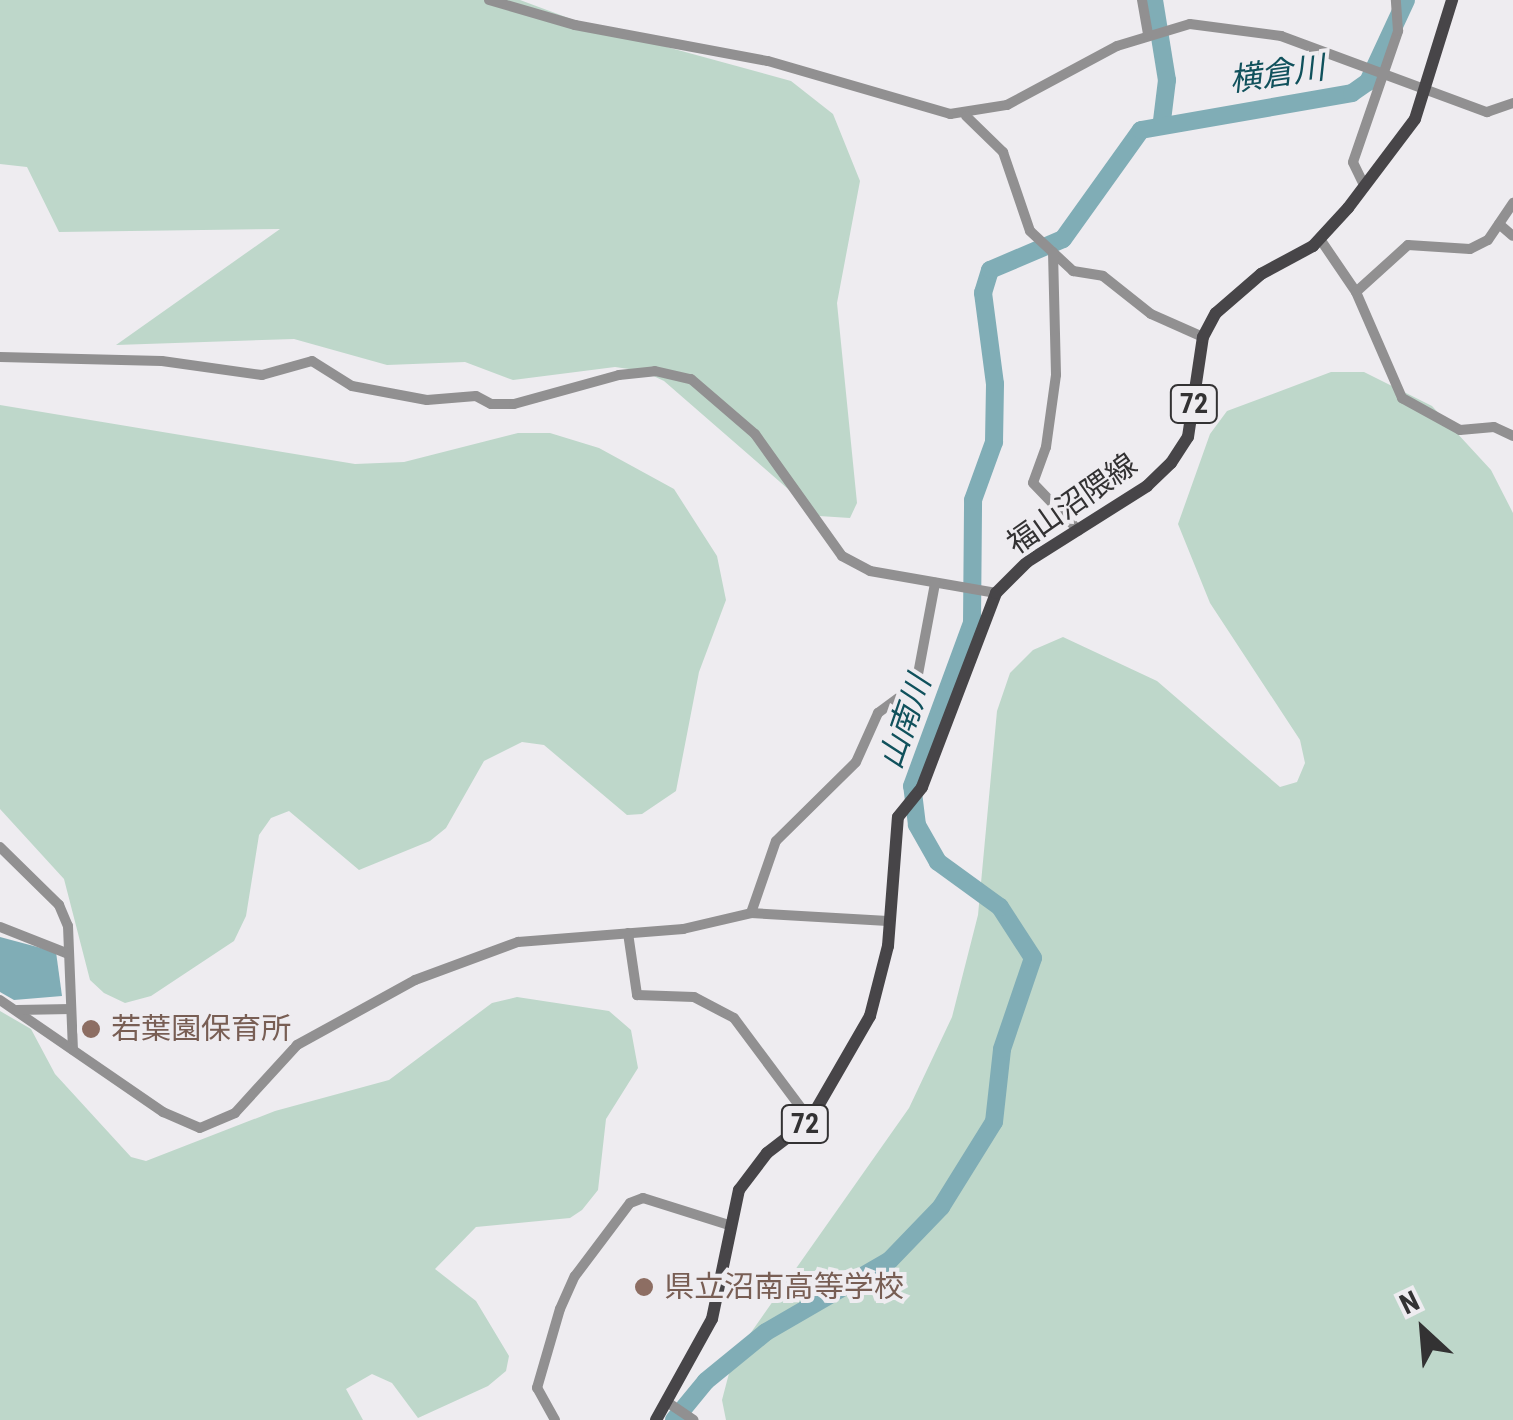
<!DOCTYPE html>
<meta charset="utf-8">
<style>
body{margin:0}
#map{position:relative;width:1513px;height:1420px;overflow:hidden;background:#eeecf0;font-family:"Roboto Condensed","Noto Sans JP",sans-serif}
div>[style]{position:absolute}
.green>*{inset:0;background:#bed7ca}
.water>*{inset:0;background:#80adb6}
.river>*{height:18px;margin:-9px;padding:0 9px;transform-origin:9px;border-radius:9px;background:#80adb6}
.minor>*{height:10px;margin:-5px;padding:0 5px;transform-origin:5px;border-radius:5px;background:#919091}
.major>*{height:12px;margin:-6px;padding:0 6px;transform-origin:6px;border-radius:6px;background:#474548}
.dots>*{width:28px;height:28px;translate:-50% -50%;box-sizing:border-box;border:5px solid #eeecf0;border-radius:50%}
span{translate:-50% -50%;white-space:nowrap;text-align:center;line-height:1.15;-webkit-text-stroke:8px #eeecf0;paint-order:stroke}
.shield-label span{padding:2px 8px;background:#eeecf0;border:2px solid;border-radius:8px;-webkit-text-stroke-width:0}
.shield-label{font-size:28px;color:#333233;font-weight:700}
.street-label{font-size:30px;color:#333233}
.education-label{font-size:30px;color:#785e54}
.left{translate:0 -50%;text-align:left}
.water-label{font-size:32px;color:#10515c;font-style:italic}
.north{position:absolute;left:1373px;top:1280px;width:100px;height:100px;-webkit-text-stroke:8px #eeecf0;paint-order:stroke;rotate:334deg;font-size:28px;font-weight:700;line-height:40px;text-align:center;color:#333233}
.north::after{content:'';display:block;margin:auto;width:35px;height:45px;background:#333233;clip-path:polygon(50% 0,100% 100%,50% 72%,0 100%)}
</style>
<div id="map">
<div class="green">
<i style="clip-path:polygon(0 0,520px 0,590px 26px,791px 81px,833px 114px,860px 181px,837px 303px,857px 503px,850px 518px,819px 516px,664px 381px,643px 371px,615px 367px,513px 380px,465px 362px,387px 365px,294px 339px,116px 345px,280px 229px,59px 232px,27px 167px,0 164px)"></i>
<i style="clip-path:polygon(1331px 372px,1364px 372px,1432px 406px,1491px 470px,1513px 513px,1513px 1420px,726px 1420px,722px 1400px,733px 1358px,909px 1108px,952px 1017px,978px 915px,997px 711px,1010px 673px,1033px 650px,1063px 637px,1157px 681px,1280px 787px,1297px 782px,1305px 763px,1300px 740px,1210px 603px,1178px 524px,1210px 434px,1227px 411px)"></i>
<i style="clip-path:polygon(0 405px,355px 464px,404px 462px,518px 433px,550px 433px,599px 448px,674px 489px,717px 556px,726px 600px,699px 672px,676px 791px,642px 814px,627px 815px,544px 745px,522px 742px,484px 761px,446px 828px,430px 841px,359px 870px,289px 811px,271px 818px,259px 835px,246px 916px,234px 941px,151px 996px,125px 1003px,104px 993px,90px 980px,64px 879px,0 809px)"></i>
<i style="clip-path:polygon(517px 997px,609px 1011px,631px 1030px,638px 1068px,606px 1119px,598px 1190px,582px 1210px,570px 1218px,476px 1227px,435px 1269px,476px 1301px,509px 1356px,506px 1371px,488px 1386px,418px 1418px,392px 1383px,372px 1374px,346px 1389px,363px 1420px,0 1420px,0 1011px,31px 1029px,55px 1074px,131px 1157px,146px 1161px,275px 1111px,389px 1080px,492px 1003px)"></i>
</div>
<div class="water">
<i style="clip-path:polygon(0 937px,56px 952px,62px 996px,14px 1000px,0 992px)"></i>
</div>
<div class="river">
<i style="left:1154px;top:0;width:81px;rotate:80.8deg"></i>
<i style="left:1167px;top:80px;width:41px;rotate:97deg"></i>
<i style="left:674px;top:1420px;width:50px;rotate:-50.6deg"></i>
<i style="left:706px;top:1381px;width:77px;rotate:-39.2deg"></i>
<i style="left:766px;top:1332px;width:143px;rotate:-30.1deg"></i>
<i style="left:890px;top:1260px;width:74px;rotate:-46.1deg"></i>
<i style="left:941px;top:1207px;width:100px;rotate:-58.1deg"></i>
<i style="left:994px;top:1122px;width:73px;rotate:-83.7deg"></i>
<i style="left:1002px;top:1049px;width:96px;rotate:-71.2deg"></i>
<i style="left:1033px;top:958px;width:61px;rotate:-122.9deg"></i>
<i style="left:1000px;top:907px;width:77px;rotate:-144deg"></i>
<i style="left:938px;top:862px;width:43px;rotate:-119.6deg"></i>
<i style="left:917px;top:825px;width:39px;rotate:-97deg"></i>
<i style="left:912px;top:786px;width:174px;rotate:-69.8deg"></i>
<i style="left:972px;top:623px;width:123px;rotate:-89.5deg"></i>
<i style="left:973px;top:500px;width:62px;rotate:-70.1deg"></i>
<i style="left:994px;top:442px;width:58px;rotate:-89deg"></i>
<i style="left:995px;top:384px;width:92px;rotate:-97.5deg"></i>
<i style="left:983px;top:293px;width:24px;rotate:-73deg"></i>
<i style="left:990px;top:270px;width:79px;rotate:-23deg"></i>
<i style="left:1063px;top:239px;width:134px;rotate:-54.4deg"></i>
<i style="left:1141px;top:130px;width:214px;rotate:-9.9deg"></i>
<i style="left:1352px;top:93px;width:19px;rotate:-35deg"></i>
<i style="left:1368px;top:82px;width:90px;rotate:-65.1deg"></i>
</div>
<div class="minor">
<i style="left:489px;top:0;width:90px;rotate:16.2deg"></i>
<i style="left:575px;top:25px;width:196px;rotate:10.6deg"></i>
<i style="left:768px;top:61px;width:190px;rotate:16.2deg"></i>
<i style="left:950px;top:114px;width:58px;rotate:-9deg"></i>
<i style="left:1007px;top:105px;width:125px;rotate:-28.2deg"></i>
<i style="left:1117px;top:46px;width:76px;rotate:-16.8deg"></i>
<i style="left:1190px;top:24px;width:92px;rotate:7.5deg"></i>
<i style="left:1281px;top:36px;width:220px;rotate:20.3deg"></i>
<i style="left:1487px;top:112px;width:28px;rotate:-19deg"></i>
<i style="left:1142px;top:0;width:34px;rotate:80deg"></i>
<i style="left:966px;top:116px;width:52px;rotate:44.2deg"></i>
<i style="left:1003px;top:152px;width:83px;rotate:71.1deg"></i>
<i style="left:1030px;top:231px;width:59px;rotate:42.9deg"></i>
<i style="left:1073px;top:271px;width:30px;rotate:9deg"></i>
<i style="left:1103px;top:276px;width:61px;rotate:38.4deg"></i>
<i style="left:1151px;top:314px;width:57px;rotate:23.9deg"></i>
<i style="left:1364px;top:185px;width:25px;rotate:-116deg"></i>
<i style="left:1353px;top:162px;width:139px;rotate:-71deg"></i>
<i style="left:1398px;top:31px;width:31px;rotate:-94deg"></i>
<i style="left:1499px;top:224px;width:18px;rotate:41deg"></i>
<i style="left:1320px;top:239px;width:64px;rotate:55.8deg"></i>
<i style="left:1356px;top:292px;width:116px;rotate:66.5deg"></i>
<i style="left:1402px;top:398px;width:66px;rotate:28.9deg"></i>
<i style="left:1460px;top:430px;width:34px;rotate:-5deg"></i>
<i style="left:1494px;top:427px;width:21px;rotate:25deg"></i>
<i style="left:1053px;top:252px;width:123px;rotate:88.6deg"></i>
<i style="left:1056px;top:375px;width:73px;rotate:97.9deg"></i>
<i style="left:1046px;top:447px;width:38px;rotate:110deg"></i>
<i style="left:1033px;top:483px;width:66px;rotate:46.2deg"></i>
<i style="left:1356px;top:292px;width:70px;rotate:-42.1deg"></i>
<i style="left:1408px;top:245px;width:62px;rotate:3.7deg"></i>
<i style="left:1470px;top:249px;width:20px;rotate:-27deg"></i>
<i style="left:1488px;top:240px;width:45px;rotate:-56deg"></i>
<i style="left:0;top:357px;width:162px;rotate:1.4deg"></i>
<i style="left:162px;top:361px;width:101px;rotate:8deg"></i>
<i style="left:262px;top:375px;width:52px;rotate:-15.6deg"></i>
<i style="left:312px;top:361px;width:47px;rotate:32deg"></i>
<i style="left:352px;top:386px;width:76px;rotate:10.6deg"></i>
<i style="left:427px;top:400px;width:49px;rotate:-4.7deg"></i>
<i style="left:476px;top:396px;width:17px;rotate:28deg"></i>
<i style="left:491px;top:404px;width:23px"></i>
<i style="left:514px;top:404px;width:109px;rotate:-15.4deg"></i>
<i style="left:619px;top:375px;width:36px;rotate:-6deg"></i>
<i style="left:655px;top:371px;width:37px;rotate:13deg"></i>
<i style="left:691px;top:379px;width:84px;rotate:40.7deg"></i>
<i style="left:755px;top:434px;width:150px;rotate:54.5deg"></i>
<i style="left:842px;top:556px;width:32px;rotate:28deg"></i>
<i style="left:870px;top:571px;width:128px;rotate:9.9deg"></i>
<i style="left:0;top:847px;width:83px;rotate:44.5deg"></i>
<i style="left:59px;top:905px;width:23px;rotate:67deg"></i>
<i style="left:68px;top:926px;width:124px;rotate:87.7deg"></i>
<i style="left:751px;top:913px;width:76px;rotate:-70.9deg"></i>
<i style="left:776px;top:841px;width:112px;rotate:-44.6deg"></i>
<i style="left:856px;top:762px;width:54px;rotate:-65.8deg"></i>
<i style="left:878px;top:713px;width:47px;rotate:-36.4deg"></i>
<i style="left:916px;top:685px;width:104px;rotate:-79.4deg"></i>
<i style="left:0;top:927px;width:71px;rotate:21.5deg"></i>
<i style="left:628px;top:933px;width:63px;rotate:81.7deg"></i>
<i style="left:637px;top:995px;width:57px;rotate:2deg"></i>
<i style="left:694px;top:997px;width:45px;rotate:27.7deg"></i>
<i style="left:734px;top:1018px;width:127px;rotate:53.3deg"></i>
<i style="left:0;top:1000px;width:198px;rotate:34.5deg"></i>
<i style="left:163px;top:1112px;width:40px;rotate:23.4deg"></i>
<i style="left:200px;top:1128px;width:38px;rotate:-23deg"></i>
<i style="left:235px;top:1113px;width:92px;rotate:-47.6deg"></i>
<i style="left:297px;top:1045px;width:135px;rotate:-28.8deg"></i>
<i style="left:415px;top:980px;width:110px;rotate:-20.3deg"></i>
<i style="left:518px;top:942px;width:166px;rotate:-4.5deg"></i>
<i style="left:683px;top:929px;width:70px;rotate:-13.2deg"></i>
<i style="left:751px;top:913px;width:137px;rotate:3.3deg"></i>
<i style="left:17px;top:1010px;width:54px;rotate:-1.1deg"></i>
<i style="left:667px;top:1402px;width:32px;rotate:34deg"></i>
<i style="left:555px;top:1420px;width:37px;rotate:-119deg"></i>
<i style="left:537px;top:1388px;width:82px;rotate:-73.8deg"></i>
<i style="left:560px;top:1309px;width:36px;rotate:-66deg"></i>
<i style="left:575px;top:1276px;width:91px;rotate:-53deg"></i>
<i style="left:630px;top:1203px;width:14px;rotate:-21deg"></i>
<i style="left:643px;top:1198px;width:90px;rotate:17.4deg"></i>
</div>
<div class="major">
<i style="left:656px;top:1420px;width:115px;rotate:-61deg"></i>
<i style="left:712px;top:1319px;width:132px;rotate:-78.2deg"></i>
<i style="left:739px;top:1190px;width:46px;rotate:-52.9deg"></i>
<i style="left:767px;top:1153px;width:54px;rotate:-37.5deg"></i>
<i style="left:810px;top:1120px;width:120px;rotate:-60deg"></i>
<i style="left:870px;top:1016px;width:72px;rotate:-75.6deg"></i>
<i style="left:888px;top:946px;width:129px;rotate:-85.6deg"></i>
<i style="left:898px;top:817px;width:38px;rotate:-51deg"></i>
<i style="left:922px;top:787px;width:208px;rotate:-69.1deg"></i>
<i style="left:996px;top:593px;width:44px;rotate:-45deg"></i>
<i style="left:1027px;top:562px;width:142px;rotate:-32.3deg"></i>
<i style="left:1147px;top:486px;width:33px;rotate:-44deg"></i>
<i style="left:1171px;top:463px;width:31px;rotate:-57deg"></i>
<i style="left:1188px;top:437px;width:101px;rotate:-81.5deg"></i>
<i style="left:1203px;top:337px;width:27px;rotate:-62deg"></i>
<i style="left:1216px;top:313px;width:60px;rotate:-40.9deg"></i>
<i style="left:1261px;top:274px;width:59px;rotate:-28.3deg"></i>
<i style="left:1313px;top:246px;width:52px;rotate:-47.4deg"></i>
<i style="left:1348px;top:208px;width:111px;rotate:-53deg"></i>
<i style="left:1415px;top:119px;width:125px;rotate:-72.7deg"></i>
</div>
<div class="dots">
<i style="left:91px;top:1029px;background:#8d6e63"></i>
<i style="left:644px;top:1287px;background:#8d6e63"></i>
</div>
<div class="shield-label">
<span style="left:1194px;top:404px">72</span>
<span style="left:805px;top:1124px">72</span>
</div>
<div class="street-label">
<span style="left:1072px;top:504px;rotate:-35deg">福山沼隈線</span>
</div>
<div class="education-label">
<span class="left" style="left:111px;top:1029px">若葉園保育所</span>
<span class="left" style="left:664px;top:1287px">県立沼南高等学校</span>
</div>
<div class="water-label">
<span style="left:1277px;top:74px;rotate:-8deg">横倉川</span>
<span style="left:905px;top:722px;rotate:-71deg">山南川</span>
</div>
<div class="north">N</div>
</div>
